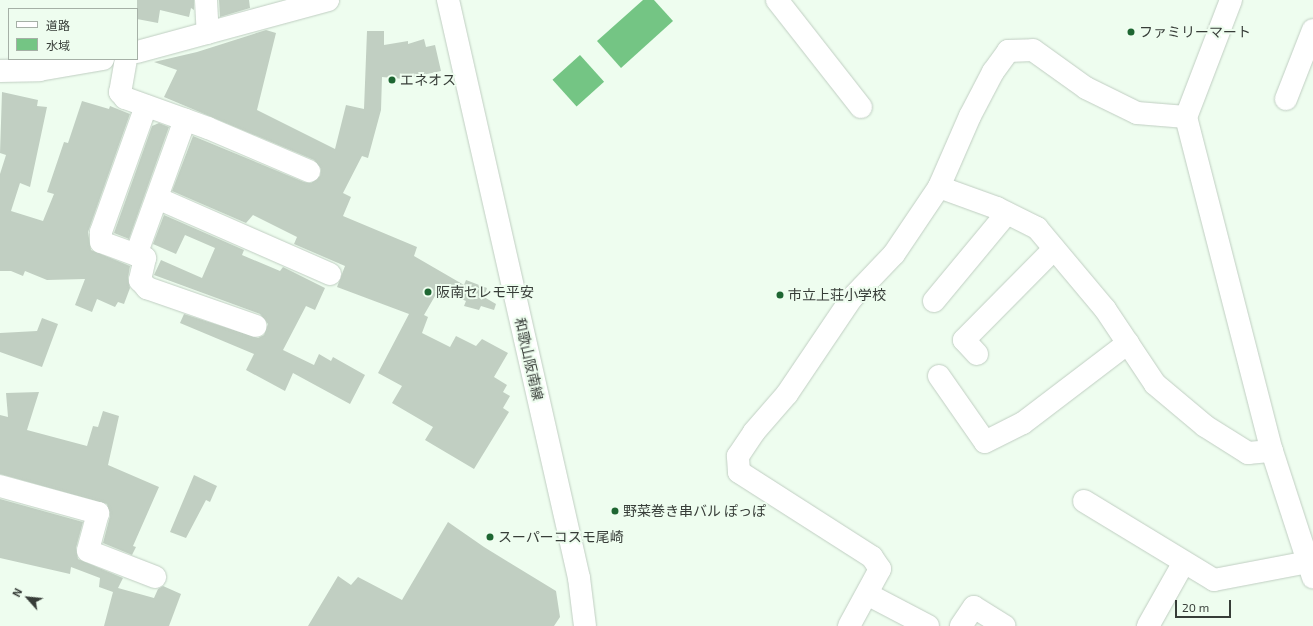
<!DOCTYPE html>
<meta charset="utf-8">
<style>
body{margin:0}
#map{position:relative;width:1313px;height:626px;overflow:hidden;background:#eefdef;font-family:"Exo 2","Noto Sans JP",sans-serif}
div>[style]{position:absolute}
.water>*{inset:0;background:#74c584;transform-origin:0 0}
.building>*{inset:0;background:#c1cfc2}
.roads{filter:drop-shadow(0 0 1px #c0cec2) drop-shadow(0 0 1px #c0cec2)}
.minor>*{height:22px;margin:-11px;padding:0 11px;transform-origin:11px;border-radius:11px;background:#fff}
.major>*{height:22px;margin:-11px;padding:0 11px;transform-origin:11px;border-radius:11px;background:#fff}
.dots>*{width:11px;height:11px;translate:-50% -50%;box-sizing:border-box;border:2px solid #eefdef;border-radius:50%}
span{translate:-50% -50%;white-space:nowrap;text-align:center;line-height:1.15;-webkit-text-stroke:4px #eefdef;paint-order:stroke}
.poi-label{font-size:14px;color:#373d38}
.left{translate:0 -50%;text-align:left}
.street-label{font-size:14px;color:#373d38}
.legend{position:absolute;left:8px;top:8px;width:130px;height:52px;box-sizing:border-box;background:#eefdef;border:1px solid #a5b0a6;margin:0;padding:5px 7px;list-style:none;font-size:12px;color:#373d38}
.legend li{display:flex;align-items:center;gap:8px;height:20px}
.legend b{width:20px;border:1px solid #a5b0a6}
.north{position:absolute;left:8px;top:578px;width:40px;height:40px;-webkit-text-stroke:3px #eefdef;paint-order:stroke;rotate:297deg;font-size:11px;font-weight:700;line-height:16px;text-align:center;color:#373d38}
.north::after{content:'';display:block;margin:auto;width:14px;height:18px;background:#373d38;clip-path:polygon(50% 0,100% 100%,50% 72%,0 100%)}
.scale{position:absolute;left:1175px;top:600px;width:56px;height:18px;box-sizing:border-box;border:2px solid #373d38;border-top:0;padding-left:5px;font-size:12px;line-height:14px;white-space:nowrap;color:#373d38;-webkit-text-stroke:3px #eefdef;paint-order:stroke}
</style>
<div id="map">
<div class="water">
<i style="clip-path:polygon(643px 0,654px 0,673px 21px,621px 68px,597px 41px)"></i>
<i style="left:580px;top:55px;width:36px;height:37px;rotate:48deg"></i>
</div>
<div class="building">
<i style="clip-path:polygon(137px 0,194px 0,194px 10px,191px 8px,189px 17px,160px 10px,158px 23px,137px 19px)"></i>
<i style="clip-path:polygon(219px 0,249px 0,250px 8px,220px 17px)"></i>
<i style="clip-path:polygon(266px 30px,276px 33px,257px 110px,335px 149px,346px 105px,364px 109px,367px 31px,384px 31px,384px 45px,408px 41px,408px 44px,424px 39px,426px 47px,435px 45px,441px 71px,404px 79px,382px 77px,381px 110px,368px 158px,362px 156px,343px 193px,351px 197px,343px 216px,417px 247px,414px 256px,464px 285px,466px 280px,487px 288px,484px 297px,496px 304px,494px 310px,481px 306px,479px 310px,464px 306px,466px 301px,439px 289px,424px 315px,428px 317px,422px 333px,450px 347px,456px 336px,476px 346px,482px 339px,508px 353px,494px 377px,507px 385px,503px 392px,510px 396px,503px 408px,509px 412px,474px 469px,425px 440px,433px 427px,392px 403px,402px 386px,378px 373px,409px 314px,337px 287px,345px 266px,294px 244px,297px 237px,253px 215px,246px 223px,172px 191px,193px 136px,304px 182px,311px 183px,320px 176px,321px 169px,314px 160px,164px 97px,177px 70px,154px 62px,197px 52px)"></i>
<i style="clip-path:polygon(2px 92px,38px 100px,37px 106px,47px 107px,30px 187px,20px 183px,11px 211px,43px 221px,54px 194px,47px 192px,64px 142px,68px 143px,82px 101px,109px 109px,110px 106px,130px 114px,88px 232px,91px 250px,130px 266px,128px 278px,130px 288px,124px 304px,118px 302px,115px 307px,97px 299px,92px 312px,75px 305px,85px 279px,47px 280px,25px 271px,23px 276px,11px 271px,0 271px,0 174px,6px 155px,0 153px)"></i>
<i style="clip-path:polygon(159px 123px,169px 127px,129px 239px,114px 233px,152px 126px)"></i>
<i style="clip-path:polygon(164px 215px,244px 250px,242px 255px,280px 271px,283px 267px,325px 288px,315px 310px,306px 306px,283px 350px,314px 365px,319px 354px,331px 361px,333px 357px,365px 375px,350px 404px,293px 373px,285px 391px,246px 370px,254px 354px,180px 323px,184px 314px,258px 338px,264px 335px,268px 324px,260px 314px,154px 275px,161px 260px,202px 278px,215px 248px,185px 235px,176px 254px,153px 244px)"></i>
<i style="clip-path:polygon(42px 318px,58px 324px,42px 367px,0 352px,0 333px,37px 331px)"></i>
<i style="clip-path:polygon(39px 392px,27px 430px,87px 446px,93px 426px,98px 427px,103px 411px,119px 416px,108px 465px,159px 487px,133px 546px,136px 547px,132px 555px,103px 543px,110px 516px,107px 504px,0 474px,0 415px,8px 417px,6px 393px)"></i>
<i style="clip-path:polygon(194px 475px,217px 486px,210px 502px,206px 500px,186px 538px,170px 532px)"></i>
<i style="clip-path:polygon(0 499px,83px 522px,76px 548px,78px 559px,123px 578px,118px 588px,154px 598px,158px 589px,163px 586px,181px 594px,169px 626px,104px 626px,113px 592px,99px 587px,100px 578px,71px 567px,70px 574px,0 558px)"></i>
<i style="clip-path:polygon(448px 522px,484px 547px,556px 591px,560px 617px,554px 626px,308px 626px,338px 576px,351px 585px,358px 577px,402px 600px)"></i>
</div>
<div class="roads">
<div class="minor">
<i style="left:206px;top:0;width:33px;rotate:87deg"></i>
<i style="left:777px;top:0;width:136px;rotate:51.9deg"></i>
<i style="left:1231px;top:0;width:125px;rotate:111deg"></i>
<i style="left:1186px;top:117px;width:345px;rotate:75.6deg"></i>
<i style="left:1272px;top:451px;width:133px;rotate:72deg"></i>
<i style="left:137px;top:52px;width:198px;rotate:-15.2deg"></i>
<i style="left:126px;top:59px;width:34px;rotate:100deg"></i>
<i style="left:120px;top:92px;width:8px;rotate:50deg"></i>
<i style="left:125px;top:98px;width:88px;rotate:19.9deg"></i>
<i style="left:208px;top:128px;width:110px;rotate:23.1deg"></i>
<i style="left:0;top:71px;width:39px;rotate:-1deg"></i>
<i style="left:39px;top:70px;width:65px;rotate:-9.8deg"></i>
<i style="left:1286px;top:99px;width:74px;rotate:-68.6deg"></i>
<i style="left:146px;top:106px;width:134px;rotate:109.7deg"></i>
<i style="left:101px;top:232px;width:10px;rotate:90deg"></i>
<i style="left:101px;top:242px;width:47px;rotate:20deg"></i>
<i style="left:145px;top:258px;width:23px;rotate:103deg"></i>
<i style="left:140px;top:280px;width:11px;rotate:49deg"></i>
<i style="left:147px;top:288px;width:115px;rotate:19.2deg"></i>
<i style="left:939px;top:187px;width:62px;rotate:19.9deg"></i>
<i style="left:997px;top:208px;width:45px;rotate:26.6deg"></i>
<i style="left:1037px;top:228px;width:106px;rotate:50deg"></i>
<i style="left:1105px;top:309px;width:90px;rotate:56.3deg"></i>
<i style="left:1155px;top:384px;width:65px;rotate:40deg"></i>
<i style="left:1205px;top:426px;width:51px;rotate:32.1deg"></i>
<i style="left:1248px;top:453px;width:24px;rotate:-5deg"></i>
<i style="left:157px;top:198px;width:189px;rotate:23.7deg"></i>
<i style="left:136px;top:255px;width:144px;rotate:-70.1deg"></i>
<i style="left:934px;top:301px;width:114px;rotate:-50.3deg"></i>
<i style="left:977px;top:354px;width:19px;rotate:-133deg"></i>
<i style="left:964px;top:340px;width:128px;rotate:-45.3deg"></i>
<i style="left:939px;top:376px;width:80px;rotate:55.1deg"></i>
<i style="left:985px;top:442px;width:42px;rotate:-26.6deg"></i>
<i style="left:1023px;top:423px;width:132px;rotate:-37.3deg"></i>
<i style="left:0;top:486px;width:102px;rotate:15.4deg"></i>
<i style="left:98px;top:513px;width:39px;rotate:105deg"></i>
<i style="left:88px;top:551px;width:72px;rotate:21.2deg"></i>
<i style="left:1084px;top:501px;width:152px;rotate:31.3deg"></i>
<i style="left:1214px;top:580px;width:96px;rotate:-10.8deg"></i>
<i style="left:867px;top:594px;width:69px;rotate:27.7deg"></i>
<i style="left:849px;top:626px;width:65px;rotate:-61.5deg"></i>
<i style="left:880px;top:569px;width:14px;rotate:-124deg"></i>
<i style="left:872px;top:557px;width:158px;rotate:-147.4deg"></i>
<i style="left:739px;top:472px;width:16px;rotate:-94deg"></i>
<i style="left:738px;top:456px;width:29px;rotate:-56deg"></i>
<i style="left:754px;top:432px;width:50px;rotate:-49deg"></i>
<i style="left:787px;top:394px;width:115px;rotate:-56deg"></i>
<i style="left:851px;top:299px;width:62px;rotate:-46.3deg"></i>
<i style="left:894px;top:254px;width:81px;rotate:-56.1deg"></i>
<i style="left:939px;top:187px;width:77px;rotate:-66.4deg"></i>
<i style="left:970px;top:116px;width:50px;rotate:-62.4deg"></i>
<i style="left:993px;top:72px;width:26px;rotate:-54deg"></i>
<i style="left:1008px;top:51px;width:25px;rotate:-2deg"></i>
<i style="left:1033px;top:50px;width:65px;rotate:35.6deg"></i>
<i style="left:1086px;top:88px;width:57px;rotate:26.1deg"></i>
<i style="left:1137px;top:113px;width:49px;rotate:4.7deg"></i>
<i style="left:961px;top:626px;width:23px;rotate:-56deg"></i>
<i style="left:974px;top:607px;width:36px;rotate:32deg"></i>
<i style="left:1148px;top:626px;width:73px;rotate:-60.6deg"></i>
</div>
<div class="major">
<i style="left:448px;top:0;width:593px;rotate:77.23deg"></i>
<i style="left:579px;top:578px;width:48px;rotate:82.9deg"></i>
</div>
</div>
<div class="dots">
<i style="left:1131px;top:32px;background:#1e6632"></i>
<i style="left:392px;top:80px;background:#1e6632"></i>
<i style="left:428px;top:292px;background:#1e6632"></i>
<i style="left:780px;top:295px;background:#1e6632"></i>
<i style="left:615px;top:511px;background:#1e6632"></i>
<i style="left:490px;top:537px;background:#1e6632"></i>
</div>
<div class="poi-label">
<span class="left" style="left:1139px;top:32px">ファミリーマート</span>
<span class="left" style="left:400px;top:80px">エネオス</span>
<span class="left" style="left:436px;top:292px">阪南セレモ平安</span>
<span class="left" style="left:788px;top:295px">市立上荘小学校</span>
<span class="left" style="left:623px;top:511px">野菜巻き串バル ぽっぽ</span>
<span class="left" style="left:498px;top:537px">スーパーコスモ尾崎</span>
</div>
<div class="street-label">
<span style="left:529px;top:359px;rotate:77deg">和歌山阪南線</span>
</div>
<ul class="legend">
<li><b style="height:5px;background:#fff"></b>道路</li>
<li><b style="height:11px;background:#74c584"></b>水域</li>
</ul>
<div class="north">N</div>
<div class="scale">20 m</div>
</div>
